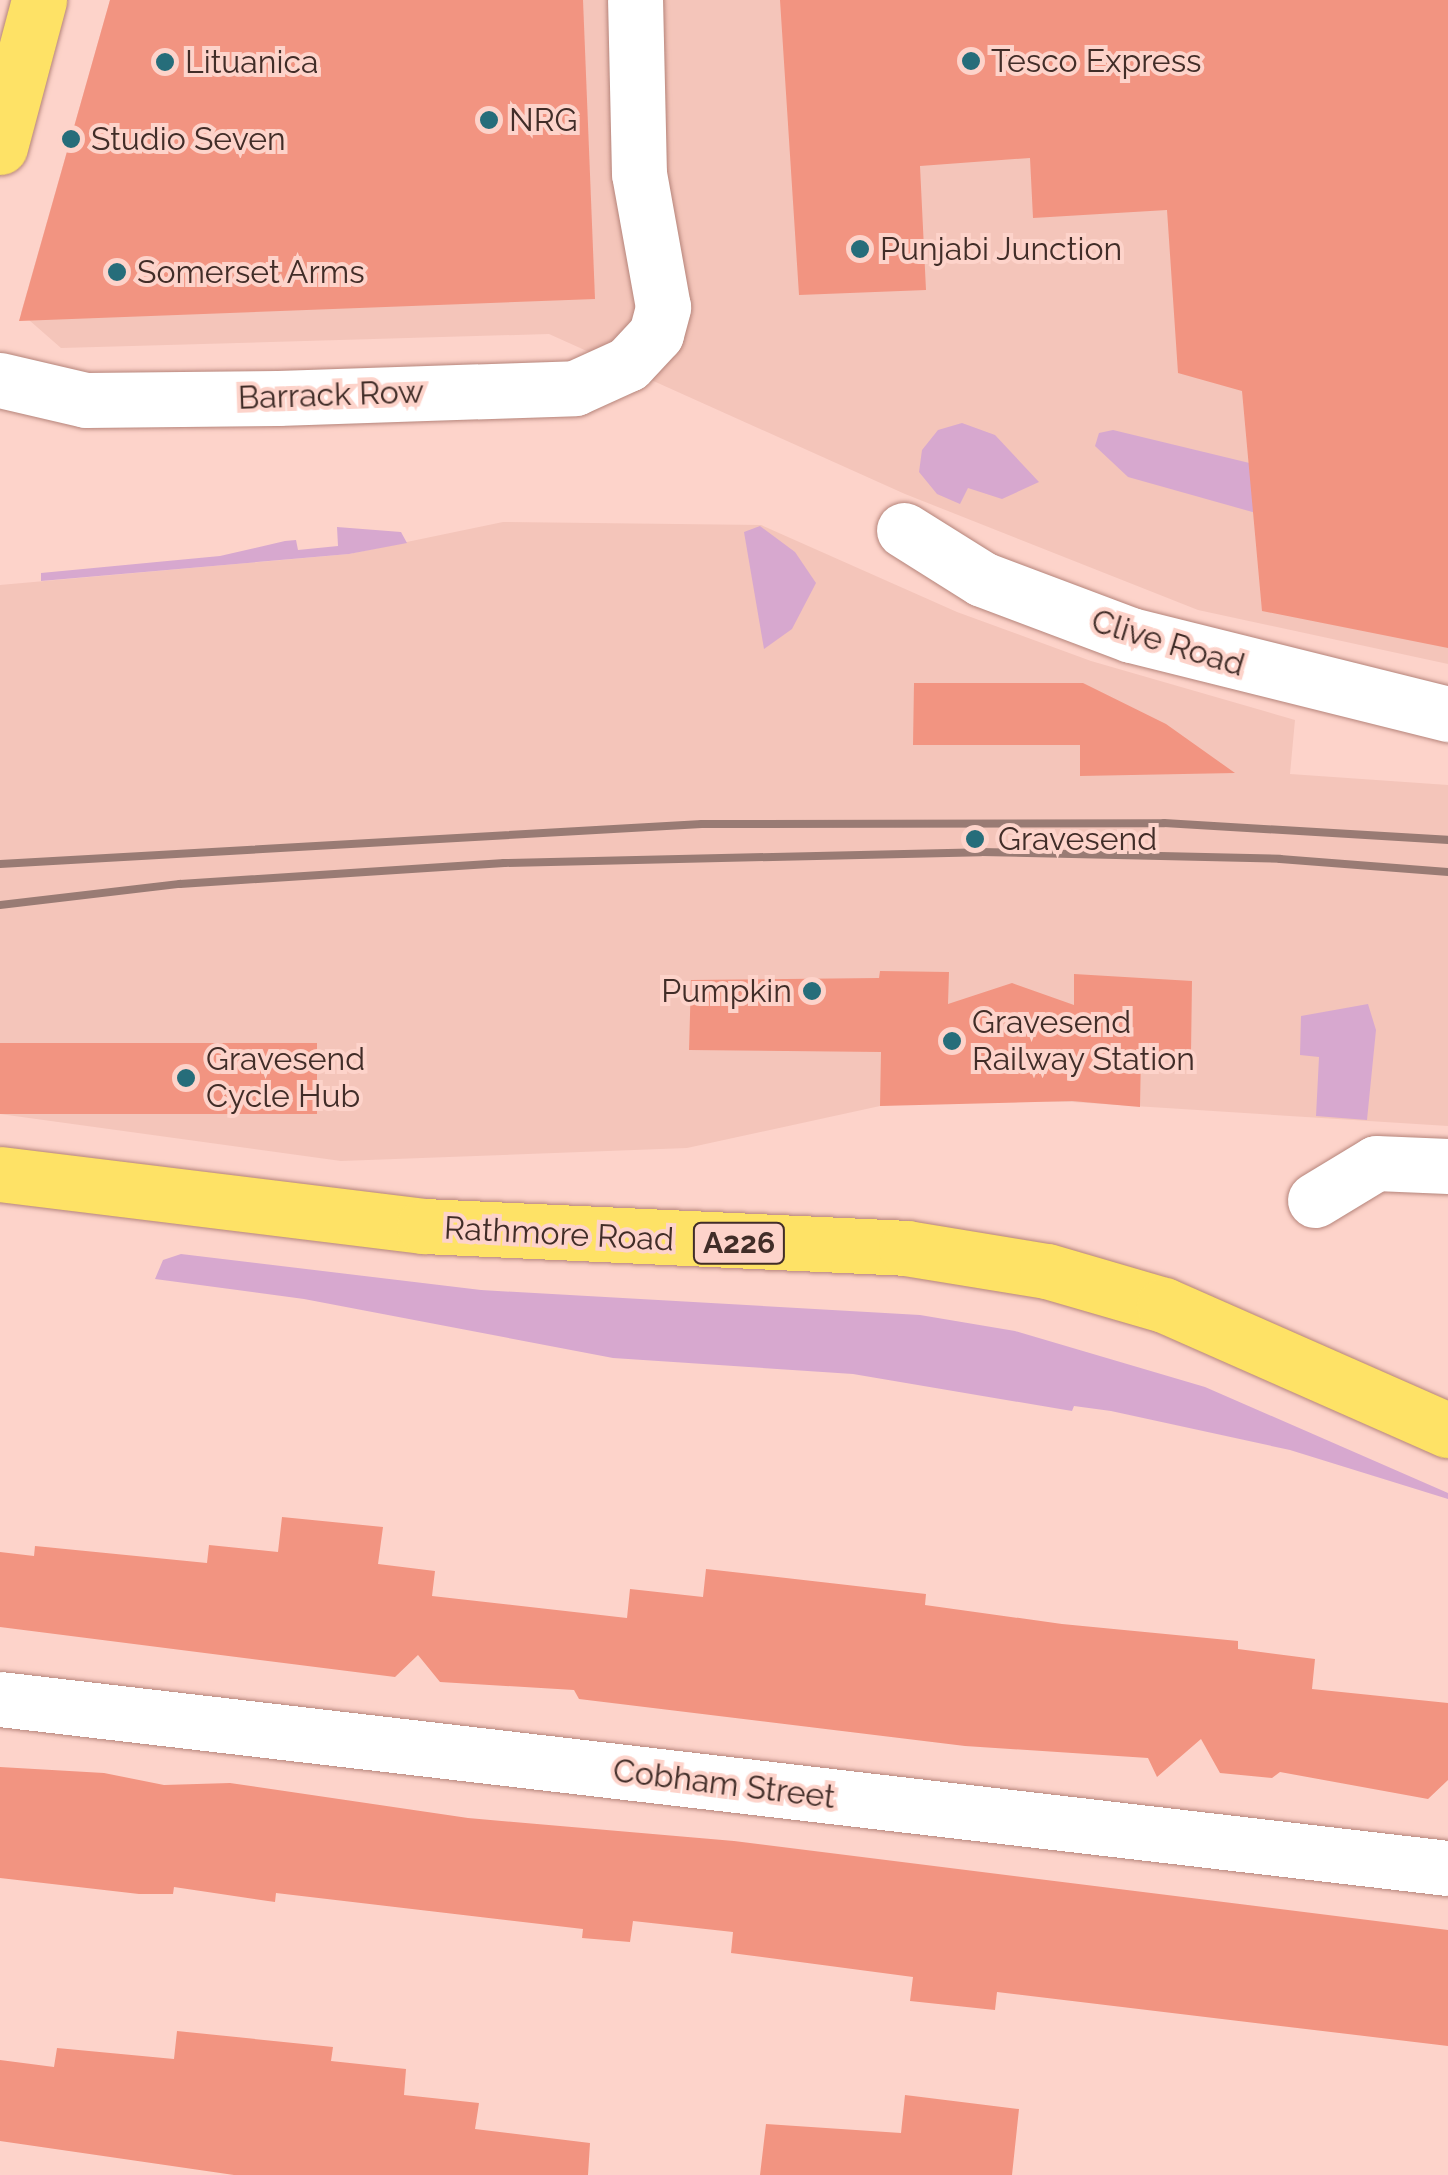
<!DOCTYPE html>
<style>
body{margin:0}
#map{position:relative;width:1448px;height:2175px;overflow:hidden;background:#fdd3ca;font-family:Raleway,sans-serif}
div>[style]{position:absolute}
.built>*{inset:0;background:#f4c5ba}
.green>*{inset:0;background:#d7a8cf}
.building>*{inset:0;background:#f29481;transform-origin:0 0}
.roads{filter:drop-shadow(0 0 2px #b5847a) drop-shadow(0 0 2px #b5847a)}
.street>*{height:55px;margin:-27.5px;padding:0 27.5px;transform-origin:27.5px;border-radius:27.5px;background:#fff}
.primary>*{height:55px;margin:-27.5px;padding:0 27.5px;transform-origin:27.5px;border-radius:27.5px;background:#fee266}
.rail>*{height:8px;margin:-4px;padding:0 4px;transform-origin:4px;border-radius:4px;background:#997b74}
.dots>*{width:28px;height:28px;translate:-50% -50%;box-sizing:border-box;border:5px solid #fdd3ca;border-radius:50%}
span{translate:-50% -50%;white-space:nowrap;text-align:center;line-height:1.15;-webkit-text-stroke:8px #fdd3ca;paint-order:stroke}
.shield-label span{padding:2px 8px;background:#fdd3ca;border:2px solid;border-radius:8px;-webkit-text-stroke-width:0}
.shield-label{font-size:30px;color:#412d28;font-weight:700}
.poi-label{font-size:32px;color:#412d28}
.left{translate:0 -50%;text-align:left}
.right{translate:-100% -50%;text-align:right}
.street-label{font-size:32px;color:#412d28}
</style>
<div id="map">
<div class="built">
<i style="clip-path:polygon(110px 0,1448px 0,1448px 664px,1198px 610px,905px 494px,549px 334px,61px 348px,21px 313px)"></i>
<i style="clip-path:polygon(503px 522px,761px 525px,957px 612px,1091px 661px,1295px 720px,1290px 774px,1448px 785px,1448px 1126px,1072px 1102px,950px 1101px,880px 1106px,687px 1148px,341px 1161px,0 1114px,0 585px,349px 554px)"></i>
</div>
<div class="green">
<i style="clip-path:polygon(962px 423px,995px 435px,1039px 482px,1002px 499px,968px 488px,960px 504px,937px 494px,919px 472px,922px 450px,938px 430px)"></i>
<i style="clip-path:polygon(1113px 430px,1266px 467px,1256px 513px,1128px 477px,1095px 446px,1099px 433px)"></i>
<i style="clip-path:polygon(760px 526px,795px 552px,816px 583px,792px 629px,764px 649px,744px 532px)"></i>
<i style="clip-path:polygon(337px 527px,401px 532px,407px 543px,349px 554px,41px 581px,41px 573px,220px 556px,285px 541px,296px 540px,298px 550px,338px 546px)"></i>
<i style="clip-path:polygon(1368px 1004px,1376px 1030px,1367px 1120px,1316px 1116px,1319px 1057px,1300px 1055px,1301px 1016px)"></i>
<i style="clip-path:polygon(181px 1254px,481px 1290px,920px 1315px,1015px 1331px,1205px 1387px,1448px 1493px,1448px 1499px,1290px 1450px,1111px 1411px,1074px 1406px,1072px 1411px,853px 1374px,613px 1358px,304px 1299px,155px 1279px,163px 1260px)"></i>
</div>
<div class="building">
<i style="clip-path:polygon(110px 0,583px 0,595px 299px,19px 321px)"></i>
<i style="clip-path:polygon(780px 0,1448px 0,1448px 648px,1262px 611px,1242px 391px,1178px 373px,1167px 210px,1033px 218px,1030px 158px,920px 166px,926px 290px,799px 295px)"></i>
<i style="clip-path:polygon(914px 683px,1083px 683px,1166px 724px,1235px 773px,1080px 776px,1080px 745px,913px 745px)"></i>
<i style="clip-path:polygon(880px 971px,949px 972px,948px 1004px,1012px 983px,1074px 1005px,1074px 974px,1192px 981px,1191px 1054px,1141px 1053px,1140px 1107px,1072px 1101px,880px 1106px,881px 1052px,689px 1050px,691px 980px,879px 978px)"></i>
<i style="left:0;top:1043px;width:317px;height:71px"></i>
<i style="clip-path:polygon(282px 1517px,383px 1527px,378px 1564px,435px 1571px,432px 1596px,627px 1618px,630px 1589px,703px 1597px,706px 1569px,926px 1594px,925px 1605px,1062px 1624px,1238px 1641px,1238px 1649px,1315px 1659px,1312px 1689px,1448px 1703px,1448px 1780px,1428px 1799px,1280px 1772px,1272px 1778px,1220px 1773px,1201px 1739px,1157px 1777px,1148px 1758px,965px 1746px,579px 1699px,574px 1690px,440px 1682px,418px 1655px,395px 1677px,0 1627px,0 1552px,34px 1556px,35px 1546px,207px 1563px,209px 1545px,278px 1552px)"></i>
<i style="clip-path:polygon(0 1767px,104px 1773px,164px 1785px,230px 1783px,468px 1818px,734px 1841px,1448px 1930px,1448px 2046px,997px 1992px,995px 2010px,910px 2001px,913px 1977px,731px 1953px,733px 1932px,633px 1921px,630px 1942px,582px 1938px,583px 1929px,276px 1893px,275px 1902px,174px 1887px,173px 1894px,139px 1894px,0 1878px)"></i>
<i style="clip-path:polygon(177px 2031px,333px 2047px,331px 2061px,406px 2069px,404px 2095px,479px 2103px,475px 2129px,590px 2143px,588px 2175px,234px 2175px,0 2141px,0 2060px,54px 2067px,57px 2048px,174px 2059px)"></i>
<i style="clip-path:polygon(905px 2095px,1019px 2109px,1012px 2175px,760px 2175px,766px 2124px,901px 2133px)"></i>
</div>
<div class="roads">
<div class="street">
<i style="left:0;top:380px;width:88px;rotate:13.1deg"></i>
<i style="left:86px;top:400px;width:192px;rotate:-0.6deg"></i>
<i style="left:278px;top:398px;width:297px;rotate:-1.9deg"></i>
<i style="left:575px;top:388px;width:58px;rotate:-24.4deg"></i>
<i style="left:628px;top:364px;width:41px;rotate:-47deg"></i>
<i style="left:656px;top:334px;width:28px;rotate:-75deg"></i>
<i style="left:663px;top:307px;width:135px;rotate:-100.2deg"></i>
<i style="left:639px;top:174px;width:174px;rotate:-91.3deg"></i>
<i style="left:904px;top:530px;width:92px;rotate:32.1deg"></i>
<i style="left:982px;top:579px;width:159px;rotate:20.6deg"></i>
<i style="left:1131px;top:635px;width:327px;rotate:14deg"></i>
<i style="left:1315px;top:1200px;width:71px;rotate:-31.2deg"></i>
<i style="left:1376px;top:1163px;width:72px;rotate:2.4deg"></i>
<i style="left:0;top:1699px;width:1458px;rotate:6.66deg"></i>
</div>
<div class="primary">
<i style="left:0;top:147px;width:152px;rotate:-75.1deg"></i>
<i style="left:0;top:1174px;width:427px;rotate:7deg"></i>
<i style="left:424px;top:1226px;width:483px;rotate:2.6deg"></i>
<i style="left:906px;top:1248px;width:143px;rotate:9.3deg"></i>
<i style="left:1047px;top:1271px;width:122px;rotate:16.2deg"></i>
<i style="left:1164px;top:1305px;width:310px;rotate:23.8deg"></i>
</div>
</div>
<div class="rail">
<i style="left:0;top:864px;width:703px;rotate:-3.26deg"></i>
<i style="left:702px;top:824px;width:462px;rotate:-0.1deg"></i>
<i style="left:1164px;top:823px;width:285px;rotate:3.4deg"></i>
<i style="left:0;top:905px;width:181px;rotate:-6.7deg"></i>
<i style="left:180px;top:884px;width:325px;rotate:-3.7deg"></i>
<i style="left:504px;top:863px;width:477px;rotate:-1.3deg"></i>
<i style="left:981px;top:852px;width:299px;rotate:1.3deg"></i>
<i style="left:1280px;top:859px;width:169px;rotate:4.4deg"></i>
</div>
<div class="dots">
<i style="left:971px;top:61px;background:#266d7a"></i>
<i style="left:165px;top:62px;background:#266d7a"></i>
<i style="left:489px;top:120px;background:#266d7a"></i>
<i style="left:71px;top:139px;background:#266d7a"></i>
<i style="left:860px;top:249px;background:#266d7a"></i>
<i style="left:117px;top:272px;background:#266d7a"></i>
<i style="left:975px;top:839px;background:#266d7a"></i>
<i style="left:812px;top:991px;background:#266d7a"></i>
<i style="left:952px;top:1041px;background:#266d7a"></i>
<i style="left:186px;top:1078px;background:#266d7a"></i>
</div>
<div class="shield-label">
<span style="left:739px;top:1243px">A226</span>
</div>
<div class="poi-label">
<span class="left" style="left:991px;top:61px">Tesco Express</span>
<span class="left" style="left:185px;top:62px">Lituanica</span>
<span class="left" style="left:509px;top:120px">NRG</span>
<span class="left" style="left:91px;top:139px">Studio Seven</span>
<span class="left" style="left:880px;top:249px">Punjabi Junction</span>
<span class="left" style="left:137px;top:272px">Somerset Arms</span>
<span class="left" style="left:998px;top:839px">Gravesend</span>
<span class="right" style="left:792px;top:991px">Pumpkin</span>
<span class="left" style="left:972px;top:1041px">Gravesend<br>Railway Station</span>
<span class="left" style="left:206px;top:1078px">Gravesend<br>Cycle Hub</span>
</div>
<div class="street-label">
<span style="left:331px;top:395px;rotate:-2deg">Barrack Row</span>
<span style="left:1168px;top:643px;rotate:17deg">Clive Road</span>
<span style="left:559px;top:1234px;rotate:3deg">Rathmore Road</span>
<span style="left:724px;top:1784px;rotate:7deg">Cobham Street</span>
</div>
</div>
